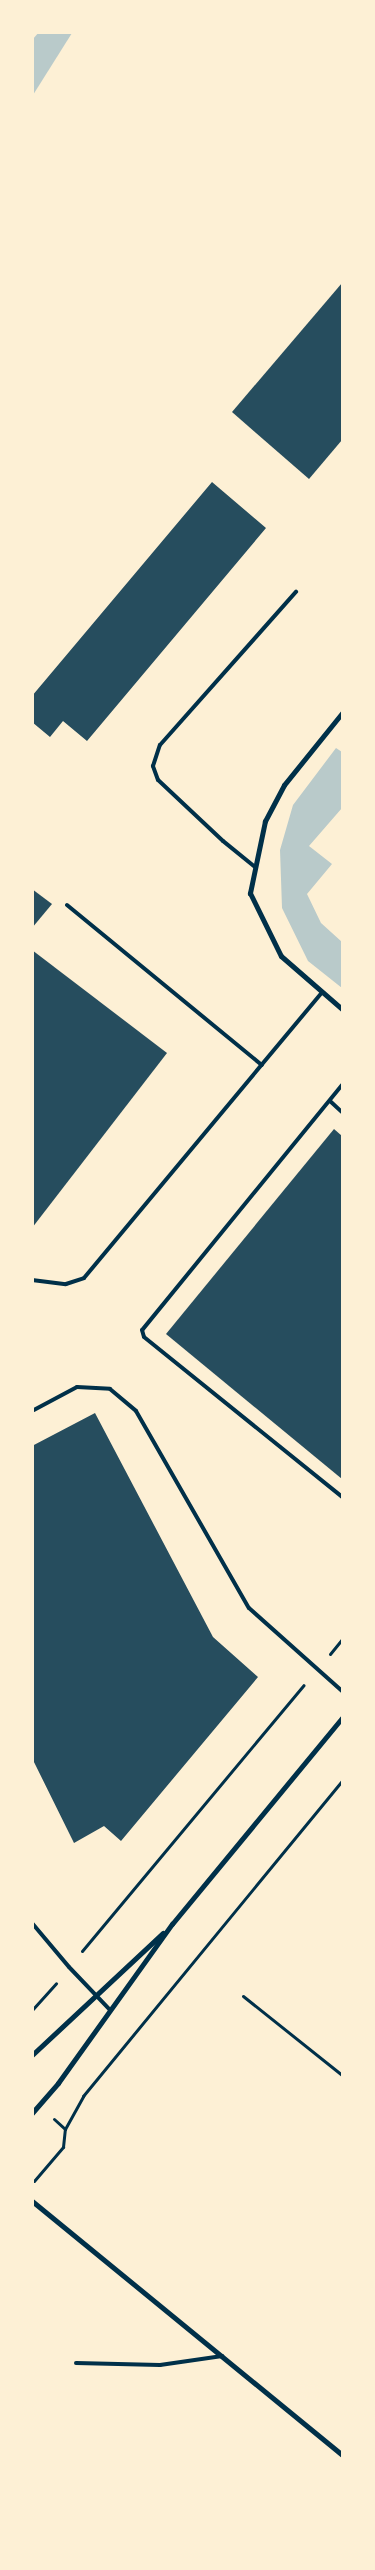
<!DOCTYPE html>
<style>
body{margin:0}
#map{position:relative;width:375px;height:2570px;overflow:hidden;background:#fdf0d5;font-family:"Work Sans",sans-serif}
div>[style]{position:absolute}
.green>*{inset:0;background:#b9caca}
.building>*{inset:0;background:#264d5e}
.path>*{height:3px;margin:-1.5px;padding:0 1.5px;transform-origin:1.5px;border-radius:1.5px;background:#003049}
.service>*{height:4px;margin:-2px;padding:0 2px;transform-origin:2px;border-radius:2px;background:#003049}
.minor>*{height:5px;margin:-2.5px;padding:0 2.5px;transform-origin:2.5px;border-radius:2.5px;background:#003049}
span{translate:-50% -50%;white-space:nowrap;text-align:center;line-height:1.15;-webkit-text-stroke:4.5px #fdf0d5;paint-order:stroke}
.frame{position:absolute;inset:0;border:34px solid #fdf0d5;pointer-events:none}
</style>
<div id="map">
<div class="green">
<i style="clip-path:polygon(39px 32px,72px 33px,33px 95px,33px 39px)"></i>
<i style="clip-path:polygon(336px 748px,342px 752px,342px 808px,309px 846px,332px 864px,307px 894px,321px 923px,342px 942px,342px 988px,308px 961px,282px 908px,280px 850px,293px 805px)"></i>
</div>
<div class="building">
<i style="clip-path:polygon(342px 283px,342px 440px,309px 479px,232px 412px)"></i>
<i style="clip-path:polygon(212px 482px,266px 528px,87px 741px,63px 721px,50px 737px,32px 722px,32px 696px)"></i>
<i style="clip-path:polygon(32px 889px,52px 904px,32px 928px)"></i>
<i style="clip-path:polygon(32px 950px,167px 1053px,32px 1228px)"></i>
<i style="clip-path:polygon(334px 1129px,342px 1136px,342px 1479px,166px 1334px)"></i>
<i style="clip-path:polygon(95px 1413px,213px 1637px,258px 1677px,121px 1841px,104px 1826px,74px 1843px,32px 1758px,32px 1446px)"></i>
</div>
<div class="path">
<i style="left:330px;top:1654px;width:19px;rotate:-51deg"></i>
<i style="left:82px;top:1951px;width:346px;rotate:-50.2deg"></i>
<i style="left:243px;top:1996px;width:127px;rotate:38.6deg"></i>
<i style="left:32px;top:2010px;width:36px;rotate:-48deg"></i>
<i style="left:54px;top:2119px;width:15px;rotate:42deg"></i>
<i style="left:34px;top:2181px;width:45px;rotate:-49.5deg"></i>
<i style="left:63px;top:2147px;width:18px;rotate:-84deg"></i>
<i style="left:65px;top:2129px;width:38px;rotate:-61deg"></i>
<i style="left:83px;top:2096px;width:408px;rotate:-50.6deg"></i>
</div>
<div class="service">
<i style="left:255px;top:867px;width:41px;rotate:-140.9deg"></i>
<i style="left:223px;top:841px;width:89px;rotate:-136.8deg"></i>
<i style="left:158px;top:780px;width:15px;rotate:-110deg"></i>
<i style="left:153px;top:766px;width:22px;rotate:-72deg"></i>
<i style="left:160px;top:745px;width:205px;rotate:-48.4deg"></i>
<i style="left:67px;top:905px;width:252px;rotate:39.4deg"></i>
<i style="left:342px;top:1085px;width:316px;rotate:129.2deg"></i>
<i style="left:142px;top:1330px;width:7px;rotate:74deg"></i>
<i style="left:144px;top:1337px;width:255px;rotate:38.9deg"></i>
<i style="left:330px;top:1101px;width:16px;rotate:43deg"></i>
<i style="left:32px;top:1280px;width:34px;rotate:7deg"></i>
<i style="left:66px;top:1284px;width:19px;rotate:-18deg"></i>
<i style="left:84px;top:1278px;width:372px;rotate:-50.2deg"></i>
<i style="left:32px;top:1411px;width:51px;rotate:-28.1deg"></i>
<i style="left:77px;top:1387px;width:33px;rotate:3deg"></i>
<i style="left:110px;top:1389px;width:34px;rotate:40deg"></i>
<i style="left:136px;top:1411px;width:227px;rotate:60.2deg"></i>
<i style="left:249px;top:1608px;width:125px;rotate:41.7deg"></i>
<i style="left:32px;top:1923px;width:57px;rotate:49.9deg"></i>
<i style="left:69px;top:1967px;width:59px;rotate:46.4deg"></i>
<i style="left:76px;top:2363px;width:84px;rotate:1.4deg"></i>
<i style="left:160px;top:2365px;width:63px;rotate:-8.3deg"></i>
</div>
<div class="minor">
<i style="left:342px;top:713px;width:92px;rotate:128.9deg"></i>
<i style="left:284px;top:785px;width:41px;rotate:117.8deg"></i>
<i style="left:265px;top:821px;width:74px;rotate:101.8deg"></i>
<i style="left:250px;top:893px;width:70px;rotate:63.8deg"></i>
<i style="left:281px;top:956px;width:81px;rotate:41deg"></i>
<i style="left:32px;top:2055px;width:179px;rotate:-43deg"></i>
<i style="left:32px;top:2113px;width:40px;rotate:-49deg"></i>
<i style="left:58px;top:2083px;width:196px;rotate:-54.4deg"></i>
<i style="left:172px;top:1924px;width:267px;rotate:-50.5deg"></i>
<i style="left:32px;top:2201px;width:401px;rotate:39.3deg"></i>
</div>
<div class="frame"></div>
</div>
